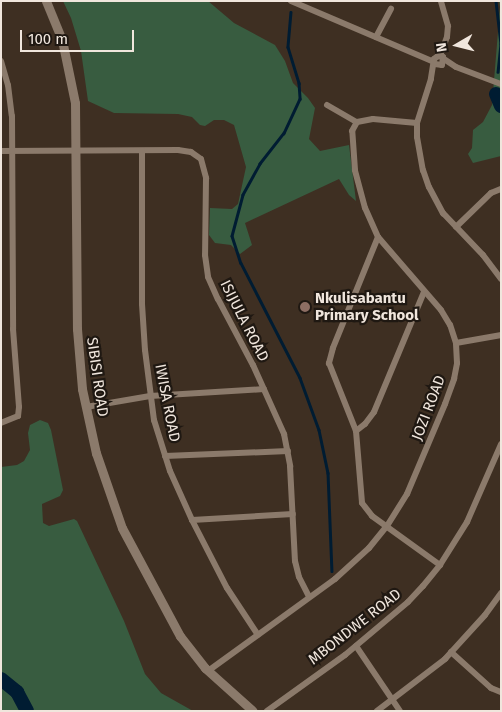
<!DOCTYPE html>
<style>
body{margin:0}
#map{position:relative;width:502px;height:712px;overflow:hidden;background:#3e2f22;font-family:"Fira Sans",sans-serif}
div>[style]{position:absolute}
.green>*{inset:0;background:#385c40}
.stream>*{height:2.5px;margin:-1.25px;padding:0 1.25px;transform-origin:1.25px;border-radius:1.25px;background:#001c32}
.river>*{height:14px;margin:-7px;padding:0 7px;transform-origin:7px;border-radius:7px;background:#001c32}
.street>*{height:6px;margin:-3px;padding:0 3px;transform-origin:3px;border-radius:3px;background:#8b7a6b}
.secondary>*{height:9px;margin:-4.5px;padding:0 4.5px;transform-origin:4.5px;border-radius:4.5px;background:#8b7a6b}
.dots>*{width:14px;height:14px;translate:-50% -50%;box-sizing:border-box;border:2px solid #1f1812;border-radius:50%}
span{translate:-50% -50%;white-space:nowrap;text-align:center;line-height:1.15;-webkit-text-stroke:4.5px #1f1812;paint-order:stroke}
.poi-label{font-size:15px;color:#f0e6dd;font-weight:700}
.left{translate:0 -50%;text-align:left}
.street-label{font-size:15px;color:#f0e6dd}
.frame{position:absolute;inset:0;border:2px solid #f0e6dd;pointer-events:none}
.north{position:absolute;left:432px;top:20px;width:50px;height:50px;-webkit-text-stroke:4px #1f1812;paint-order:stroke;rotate:262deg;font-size:14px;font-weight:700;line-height:20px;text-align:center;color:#f0e6dd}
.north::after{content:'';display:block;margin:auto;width:18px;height:22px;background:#f0e6dd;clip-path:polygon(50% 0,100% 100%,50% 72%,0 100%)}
.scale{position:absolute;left:20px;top:30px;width:114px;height:22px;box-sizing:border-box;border:2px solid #f0e6dd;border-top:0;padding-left:6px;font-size:15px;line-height:18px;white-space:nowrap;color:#f0e6dd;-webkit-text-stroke:4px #1f1812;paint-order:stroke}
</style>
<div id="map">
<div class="green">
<i style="clip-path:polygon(63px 1px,208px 1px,234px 23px,275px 45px,285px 61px,293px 83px,308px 98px,315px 108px,309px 139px,320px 151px,349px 145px,356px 201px,349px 195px,339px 179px,245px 223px,252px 245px,240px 254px,231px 245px,215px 243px,209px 235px,210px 208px,232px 209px,238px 204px,246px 167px,234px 125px,224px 120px,214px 120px,205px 126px,200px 125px,192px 117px,178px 114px,114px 113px,88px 101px,81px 51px,71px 18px)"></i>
<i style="clip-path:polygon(499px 1px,501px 1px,501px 156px,473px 163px,468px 154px,472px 148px,473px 130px,483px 122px,492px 105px,500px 7px)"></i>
<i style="clip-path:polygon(40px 420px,48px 423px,51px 430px,63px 490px,60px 496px,42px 504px,43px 523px,49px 526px,74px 519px,77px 521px,124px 621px,145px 674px,161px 693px,193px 711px,1px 711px,1px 467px,17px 465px,24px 461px,30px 450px,28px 433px,30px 425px)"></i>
</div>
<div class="stream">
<i style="left:496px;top:1px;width:43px;rotate:83.4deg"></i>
<i style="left:501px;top:44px;width:28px;rotate:96deg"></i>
<i style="left:291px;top:12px;width:35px;rotate:95deg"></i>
<i style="left:288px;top:47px;width:38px;rotate:73deg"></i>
<i style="left:299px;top:83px;width:16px;rotate:86deg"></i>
<i style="left:300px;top:99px;width:38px;rotate:115deg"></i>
<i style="left:284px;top:133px;width:39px;rotate:128deg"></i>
<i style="left:260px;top:164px;width:35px;rotate:119deg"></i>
<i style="left:243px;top:195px;width:42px;rotate:105deg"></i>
<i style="left:232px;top:236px;width:28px;rotate:72deg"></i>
<i style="left:241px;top:263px;width:129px;rotate:62.8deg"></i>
<i style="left:300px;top:378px;width:55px;rotate:69.9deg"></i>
<i style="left:319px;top:430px;width:44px;rotate:78.2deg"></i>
<i style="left:328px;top:473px;width:98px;rotate:87.7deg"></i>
</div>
<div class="river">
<i style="left:496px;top:94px;width:13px;rotate:67deg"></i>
<i style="left:1px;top:679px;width:21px;rotate:39deg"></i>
<i style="left:17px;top:692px;width:21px;rotate:62deg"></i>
</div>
<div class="street">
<i style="left:291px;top:1px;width:155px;rotate:23.1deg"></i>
<i style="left:376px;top:37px;width:32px;rotate:-62deg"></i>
<i style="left:440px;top:56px;width:20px;rotate:-70deg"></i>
<i style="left:447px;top:37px;width:11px;rotate:-85deg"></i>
<i style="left:448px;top:26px;width:26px;rotate:-106deg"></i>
<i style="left:444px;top:59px;width:14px;rotate:34deg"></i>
<i style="left:456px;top:67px;width:48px;rotate:20.7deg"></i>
<i style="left:1px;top:61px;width:25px;rotate:74deg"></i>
<i style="left:8px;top:85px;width:31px;rotate:83deg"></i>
<i style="left:12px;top:116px;width:213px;rotate:89.7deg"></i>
<i style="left:13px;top:329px;width:78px;rotate:85.6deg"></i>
<i style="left:19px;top:407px;width:9px;rotate:96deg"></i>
<i style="left:18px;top:416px;width:18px;rotate:158deg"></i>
<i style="left:435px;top:64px;width:7px;rotate:8deg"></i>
<i style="left:442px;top:65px;width:8px;rotate:-83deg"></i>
<i style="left:443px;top:57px;width:5px;rotate:-169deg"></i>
<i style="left:438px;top:56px;width:5px;rotate:143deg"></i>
<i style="left:434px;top:59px;width:20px;rotate:99deg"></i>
<i style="left:431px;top:79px;width:46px;rotate:107.7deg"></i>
<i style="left:417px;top:123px;width:14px;rotate:90deg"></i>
<i style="left:417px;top:137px;width:34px;rotate:80deg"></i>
<i style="left:423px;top:170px;width:18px;rotate:71deg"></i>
<i style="left:429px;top:187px;width:30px;rotate:62deg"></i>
<i style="left:443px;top:213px;width:58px;rotate:46.4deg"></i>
<i style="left:483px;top:255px;width:30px;rotate:53deg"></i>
<i style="left:327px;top:105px;width:34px;rotate:30deg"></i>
<i style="left:1px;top:151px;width:177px;rotate:-0.3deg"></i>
<i style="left:178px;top:150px;width:13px;rotate:9deg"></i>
<i style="left:191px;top:152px;width:12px;rotate:35deg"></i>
<i style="left:201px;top:159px;width:20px;rotate:75deg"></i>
<i style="left:206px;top:178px;width:77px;rotate:90.7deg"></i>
<i style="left:205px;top:255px;width:22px;rotate:82deg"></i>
<i style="left:208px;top:277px;width:24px;rotate:66deg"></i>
<i style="left:218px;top:299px;width:75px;rotate:62.1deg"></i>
<i style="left:253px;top:365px;width:76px;rotate:65.8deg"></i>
<i style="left:284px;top:434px;width:33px;rotate:79deg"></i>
<i style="left:290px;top:466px;width:95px;rotate:87deg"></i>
<i style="left:295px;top:561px;width:16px;rotate:76deg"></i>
<i style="left:299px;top:577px;width:22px;rotate:63deg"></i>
<i style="left:142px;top:151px;width:153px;rotate:90deg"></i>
<i style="left:142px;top:304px;width:46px;rotate:86.3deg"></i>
<i style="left:145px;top:350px;width:71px;rotate:82.7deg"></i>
<i style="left:154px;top:420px;width:53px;rotate:72.6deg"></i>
<i style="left:170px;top:471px;width:54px;rotate:65.8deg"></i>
<i style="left:192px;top:520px;width:76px;rotate:62.8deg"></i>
<i style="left:227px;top:588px;width:56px;rotate:56.6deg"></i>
<i style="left:456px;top:227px;width:49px;rotate:-44.2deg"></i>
<i style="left:491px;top:193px;width:11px;rotate:-22deg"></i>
<i style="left:378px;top:237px;width:120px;rotate:112.1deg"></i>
<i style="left:333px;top:348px;width:16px;rotate:105deg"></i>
<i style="left:329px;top:363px;width:73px;rotate:68.3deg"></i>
<i style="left:356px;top:431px;width:72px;rotate:85.2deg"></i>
<i style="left:362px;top:503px;width:16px;rotate:52deg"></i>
<i style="left:372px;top:516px;width:84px;rotate:35.8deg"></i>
<i style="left:456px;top:343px;width:46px;rotate:-10.1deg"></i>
<i style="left:86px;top:407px;width:65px;rotate:-9.8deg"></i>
<i style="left:150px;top:396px;width:114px;rotate:-3.5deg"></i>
<i style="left:356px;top:431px;width:11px;rotate:-38deg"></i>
<i style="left:365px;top:424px;width:15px;rotate:-53deg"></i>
<i style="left:374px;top:412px;width:130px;rotate:-67.4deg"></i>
<i style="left:165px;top:456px;width:123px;rotate:-2.3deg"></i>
<i style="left:192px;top:520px;width:101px;rotate:-3.4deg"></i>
<i style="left:356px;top:646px;width:78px;rotate:55.9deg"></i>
<i style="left:451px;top:652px;width:54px;rotate:42deg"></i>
<i style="left:491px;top:688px;width:11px;rotate:22deg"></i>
<i style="left:208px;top:671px;width:157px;rotate:-35.9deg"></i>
<i style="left:335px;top:579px;width:46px;rotate:-42.4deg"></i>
<i style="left:369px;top:548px;width:28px;rotate:-51deg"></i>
<i style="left:387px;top:526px;width:38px;rotate:-58deg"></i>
<i style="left:407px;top:494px;width:98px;rotate:-67.1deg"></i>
<i style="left:445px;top:404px;width:27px;rotate:-70deg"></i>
<i style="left:454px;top:379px;width:16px;rotate:-79deg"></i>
<i style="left:457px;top:363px;width:20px;rotate:-93deg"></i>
<i style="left:456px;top:343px;width:19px;rotate:-108deg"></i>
<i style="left:450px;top:325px;width:17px;rotate:-121deg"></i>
<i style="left:441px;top:310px;width:96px;rotate:-130.8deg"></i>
<i style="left:378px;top:237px;width:32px;rotate:-114deg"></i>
<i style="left:365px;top:208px;width:39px;rotate:-105deg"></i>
<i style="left:355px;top:170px;width:39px;rotate:-94deg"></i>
<i style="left:352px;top:131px;width:10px;rotate:-61deg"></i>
<i style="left:357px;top:122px;width:16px;rotate:-11deg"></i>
<i style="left:373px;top:119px;width:44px;rotate:5.2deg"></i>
<i style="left:267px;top:711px;width:96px;rotate:-35.7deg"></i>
<i style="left:345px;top:655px;width:82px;rotate:-40.1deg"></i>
<i style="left:408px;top:602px;width:22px;rotate:-47deg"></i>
<i style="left:423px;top:586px;width:27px;rotate:-51deg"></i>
<i style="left:440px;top:565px;width:51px;rotate:-57.9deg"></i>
<i style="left:467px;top:522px;width:85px;rotate:-66.4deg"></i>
<i style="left:377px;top:711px;width:86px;rotate:-37.4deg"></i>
<i style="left:445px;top:659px;width:59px;rotate:-47.7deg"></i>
<i style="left:485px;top:615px;width:27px;rotate:-54deg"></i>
</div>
<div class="secondary">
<i style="left:46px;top:1px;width:42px;rotate:67.7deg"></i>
<i style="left:62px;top:40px;width:64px;rotate:78.3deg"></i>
<i style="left:75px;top:103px;width:226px;rotate:89.5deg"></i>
<i style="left:77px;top:329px;width:60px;rotate:85.2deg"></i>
<i style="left:82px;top:389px;width:66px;rotate:77.7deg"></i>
<i style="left:96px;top:453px;width:79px;rotate:70.9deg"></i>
<i style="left:122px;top:528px;width:123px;rotate:61.8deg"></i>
<i style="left:180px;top:636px;width:41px;rotate:52deg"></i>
<i style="left:205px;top:668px;width:64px;rotate:41.9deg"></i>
</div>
<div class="dots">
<i style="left:305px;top:307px;background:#8d6e63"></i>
</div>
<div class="poi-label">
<span class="left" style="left:315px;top:307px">Nkulisabantu<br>Primary School</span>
</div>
<div class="street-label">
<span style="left:244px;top:321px;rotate:63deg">ISIJULA ROAD</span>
<span style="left:97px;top:377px;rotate:82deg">SIBISI ROAD</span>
<span style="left:167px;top:403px;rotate:79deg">IWISA ROAD</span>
<span style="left:429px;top:408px;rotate:-69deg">JOZI ROAD</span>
<span style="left:355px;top:627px;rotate:-38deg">MBONDWE ROAD</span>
</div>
<div class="frame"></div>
<div class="north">N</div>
<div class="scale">100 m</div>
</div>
